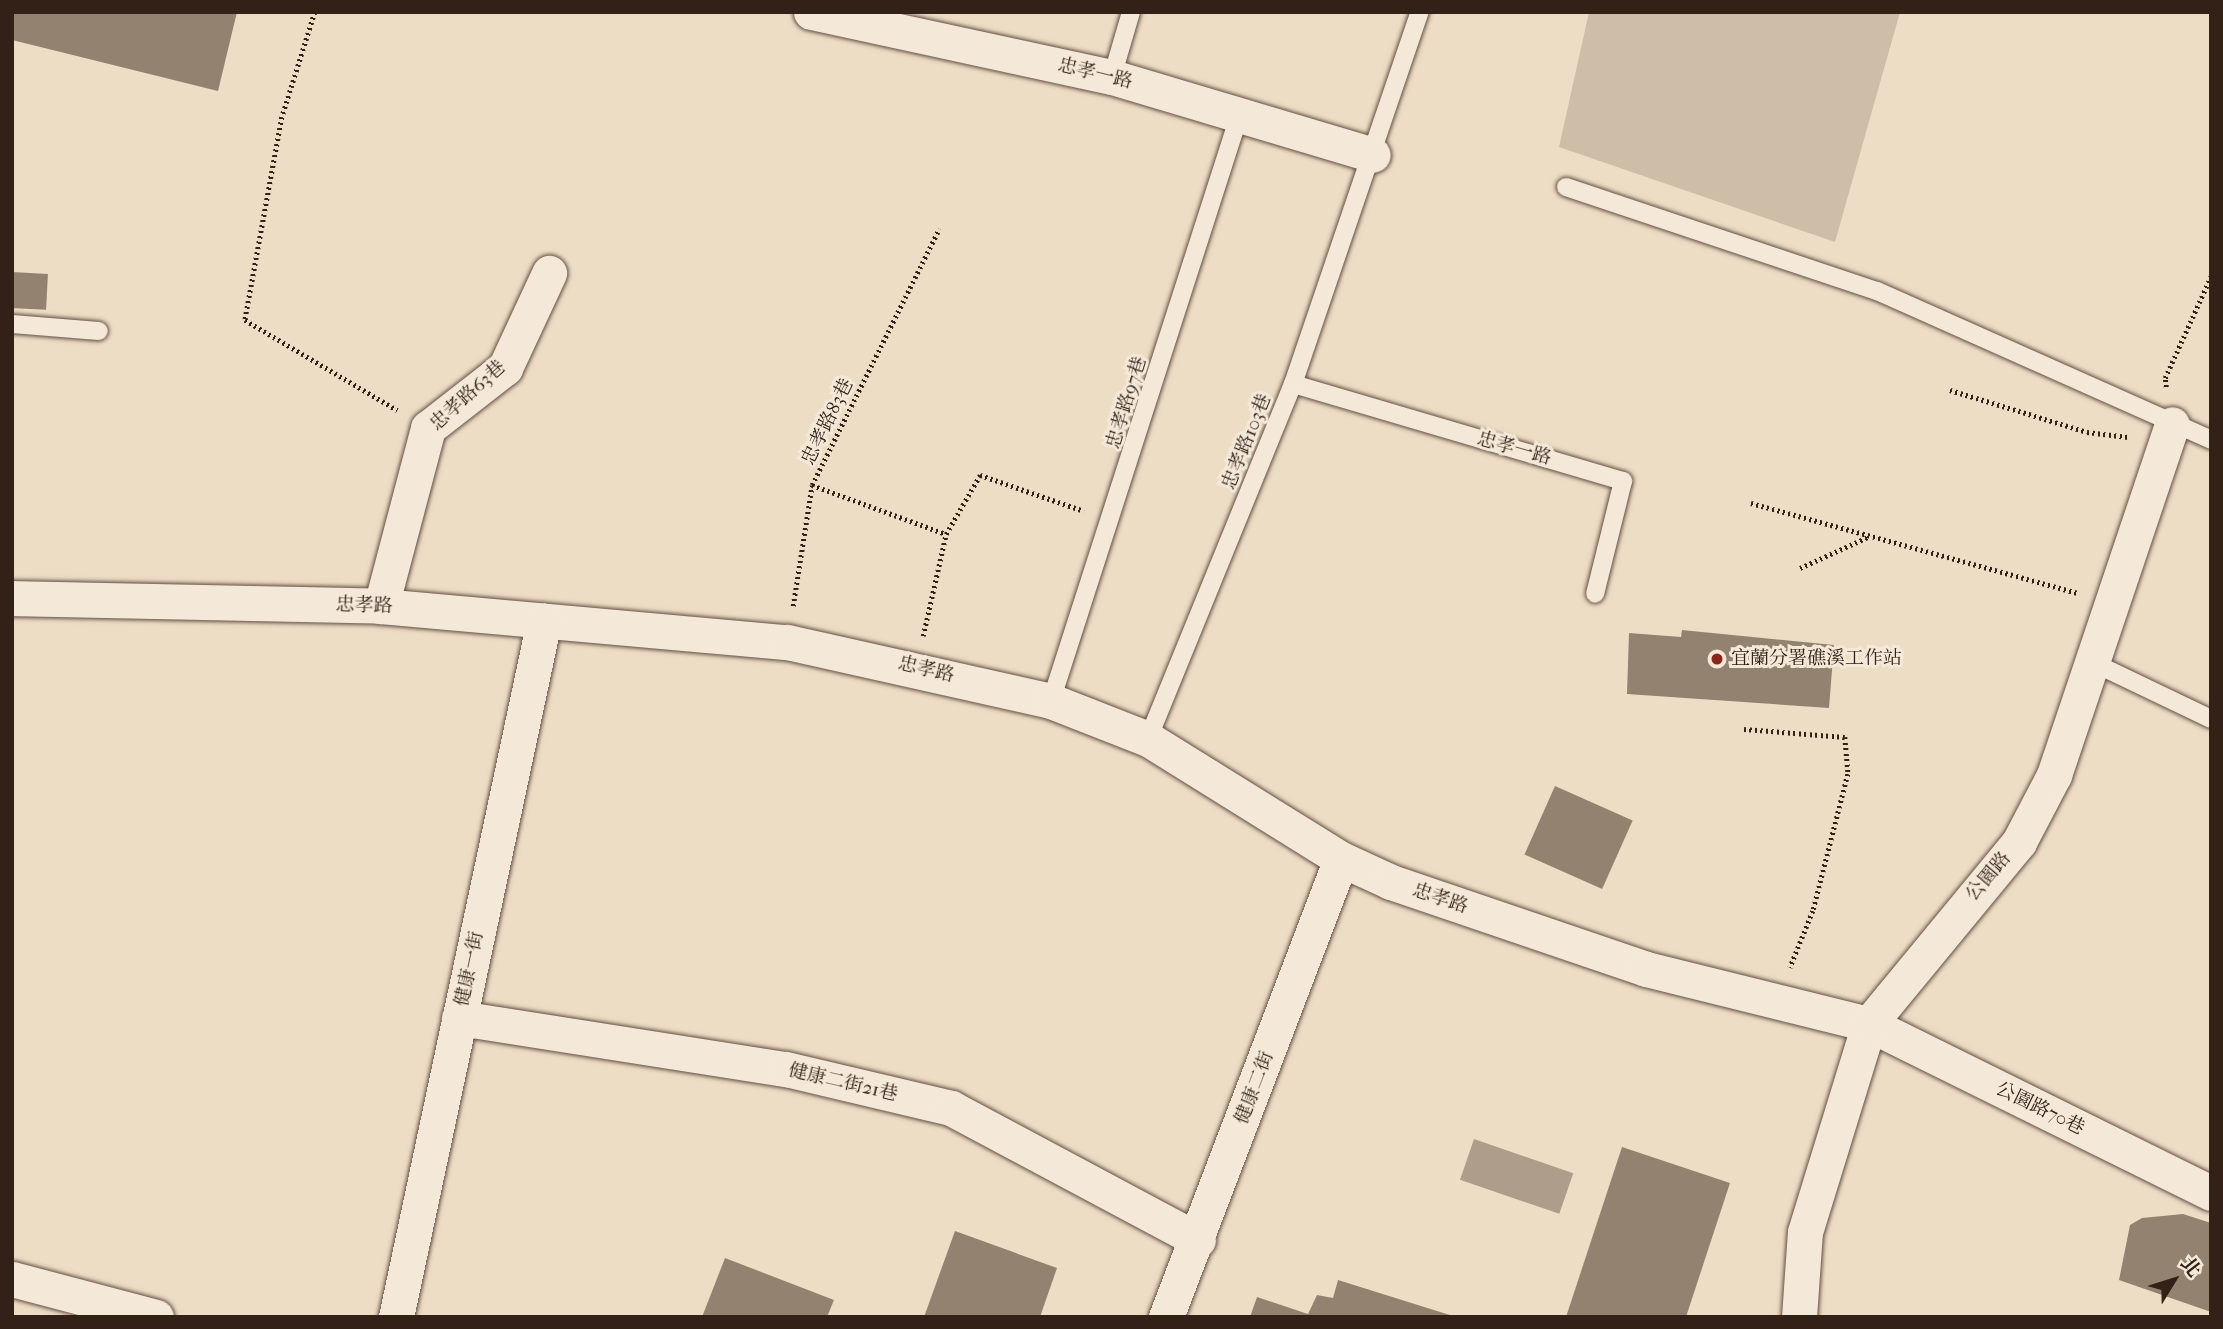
<!DOCTYPE html>
<meta charset="utf-8">
<style>
body{margin:0}
#map{position:relative;width:2223px;height:1329px;overflow:hidden;background:#eeddc5;font-family:"IM FELL French Canon","Noto Serif TC",serif}
div>[style]{position:absolute}
.green>*{inset:0;background:#cebda7}
.water>*{inset:0;background:#ae9d8a;transform-origin:0 0}
.building>*{inset:0;background:#948271;transform-origin:0 0}
.path>*{height:4.5px;margin-top:-2.25px;transform-origin:0;background:repeating-linear-gradient(90deg,#332017 0 2px,transparent 0 5.5px)}
.roads{filter:drop-shadow(0 0 2px #624f42) drop-shadow(0 0 2px #624f42)}
.lane>*{height:18px;margin:-9px;padding:0 9px;transform-origin:9px;border-radius:9px;background:#f4e9d9}
.street>*{height:35px;margin:-17.5px;padding:0 17.5px;transform-origin:17.5px;border-radius:17.5px;background:#f4e9d9}
.dots>*{width:19px;height:19px;translate:-50% -50%;box-sizing:border-box;border:4px solid #f4e9d9;border-radius:50%}
span{translate:-50% -50%;white-space:nowrap;text-align:center;line-height:1.15;-webkit-text-stroke:6px #f4e9d9;paint-order:stroke}
.street-label{font-size:19px;color:#332017}
.poi-label{font-size:19px;color:#332017}
.left{translate:0 -50%;text-align:left}
.frame{position:absolute;inset:0;border:14px solid #332017;pointer-events:none}
.north{position:absolute;left:2139px;top:1245px;width:70px;height:70px;-webkit-text-stroke:5px #f4e9d9;paint-order:stroke;rotate:52deg;font-size:19px;font-weight:700;line-height:28px;text-align:center;color:#332017}
.north::after{content:'';display:block;margin:auto;width:24px;height:32px;background:#332017;clip-path:polygon(50% 0,100% 100%,50% 72%,0 100%)}
</style>
<div id="map">
<div class="green">
<i style="clip-path:polygon(1589px 12px,1900px 12px,1835px 242px,1559px 147px)"></i>
</div>
<div class="water">
<i style="left:1474px;top:1139px;width:105px;height:43px;rotate:19deg"></i>
</div>
<div class="building">
<i style="clip-path:polygon(12px 12px,237px 12px,218px 91px,12px 40px)"></i>
<i style="left:12px;top:272px;width:36px;height:36px;rotate:3deg"></i>
<i style="clip-path:polygon(1682px 630px,1834px 645px,1829px 708px,1627px 694px,1629px 633px,1681px 637px)"></i>
<i style="left:1555px;top:786px;width:85px;height:75px;rotate:24deg"></i>
<i style="clip-path:polygon(1622px 1147px,1730px 1183px,1686px 1317px,1566px 1317px)"></i>
<i style="clip-path:polygon(2183px 1214px,2211px 1223px,2211px 1312px,2119px 1280px,2130px 1225px,2142px 1218px)"></i>
<i style="clip-path:polygon(955px 1231px,1057px 1268px,1040px 1317px,924px 1317px)"></i>
<i style="clip-path:polygon(725px 1258px,834px 1300px,827px 1317px,702px 1317px)"></i>
<i style="clip-path:polygon(1338px 1280px,1453px 1316px,1453px 1317px,1250px 1317px,1257px 1297px,1308px 1314px,1317px 1295px,1333px 1298px)"></i>
</div>
<div class="path">
<i style="left:315px;top:12px;width:110px;rotate:107.4deg"></i>
<i style="left:282px;top:117px;width:206px;rotate:100.3deg"></i>
<i style="left:245px;top:320px;width:177px;rotate:30.6deg"></i>
<i style="left:2166px;top:387px;width:9px;rotate:-96deg"></i>
<i style="left:2165px;top:378px;width:112px;rotate:-65.7deg"></i>
<i style="left:1950px;top:390px;width:143px;rotate:17deg"></i>
<i style="left:2087px;top:432px;width:41px;rotate:7deg"></i>
<i style="left:812px;top:485px;width:143px;rotate:20.1deg"></i>
<i style="left:1751px;top:503px;width:339px;rotate:15.4deg"></i>
<i style="left:1800px;top:568px;width:77px;rotate:-24.6deg"></i>
<i style="left:793px;top:606px;width:122px;rotate:-81.1deg"></i>
<i style="left:812px;top:485px;width:286px;rotate:-63.6deg"></i>
<i style="left:923px;top:636px;width:105px;rotate:-77.3deg"></i>
<i style="left:946px;top:534px;width:68px;rotate:-60deg"></i>
<i style="left:980px;top:475px;width:110px;rotate:19.1deg"></i>
<i style="left:1744px;top:729px;width:101px;rotate:4.5deg"></i>
<i style="left:1845px;top:737px;width:37px;rotate:85deg"></i>
<i style="left:1848px;top:774px;width:141px;rotate:104.3deg"></i>
<i style="left:1813px;top:911px;width:61px;rotate:112deg"></i>
</div>
<div class="roads">
<div class="lane">
<i style="left:1112px;top:77px;width:68px;rotate:-73.7deg"></i>
<i style="left:1566px;top:187px;width:328px;rotate:18.5deg"></i>
<i style="left:1877px;top:291px;width:366px;rotate:24deg"></i>
<i style="left:12px;top:324px;width:87px;rotate:4.6deg"></i>
<i style="left:1293px;top:384px;width:344px;rotate:16.4deg"></i>
<i style="left:1623px;top:481px;width:116px;rotate:103.9deg"></i>
<i style="left:2092px;top:662px;width:132px;rotate:25.6deg"></i>
<i style="left:1051px;top:701px;width:614px;rotate:-72.18deg"></i>
<i style="left:1148px;top:739px;width:383px;rotate:-67.8deg"></i>
<i style="left:1293px;top:384px;width:393px;rotate:-71.2deg"></i>
</div>
<div class="street">
<i style="left:811px;top:12px;width:308px;rotate:12.2deg"></i>
<i style="left:1112px;top:77px;width:272px;rotate:16.6deg"></i>
<i style="left:12px;top:598px;width:369px;rotate:1.2deg"></i>
<i style="left:381px;top:606px;width:408px;rotate:5.1deg"></i>
<i style="left:787px;top:642px;width:271px;rotate:12.6deg"></i>
<i style="left:1051px;top:701px;width:104px;rotate:21.4deg"></i>
<i style="left:1148px;top:739px;width:227px;rotate:31.9deg"></i>
<i style="left:1341px;top:859px;width:55px;rotate:24.7deg"></i>
<i style="left:1391px;top:882px;width:269px;rotate:18.8deg"></i>
<i style="left:1646px;top:969px;width:230px;rotate:13.9deg"></i>
<i style="left:1869px;top:1024px;width:381px;rotate:26.3deg"></i>
<i style="left:381px;top:606px;width:184px;rotate:-75.2deg"></i>
<i style="left:428px;top:428px;width:98px;rotate:-37.9deg"></i>
<i style="left:505px;top:368px;width:105px;rotate:-65.1deg"></i>
<i style="left:459px;top:1018px;width:331px;rotate:8.9deg"></i>
<i style="left:786px;top:1069px;width:170px;rotate:13.3deg"></i>
<i style="left:951px;top:1108px;width:280px;rotate:28.1deg"></i>
<i style="left:12px;top:1279px;width:149px;rotate:14.8deg"></i>
<i style="left:396px;top:1317px;width:712px;rotate:-78deg"></i>
<i style="left:1166px;top:1317px;width:490px;rotate:-69.1deg"></i>
<i style="left:1799px;top:1317px;width:85px;rotate:-86deg"></i>
<i style="left:1805px;top:1232px;width:218px;rotate:-72.9deg"></i>
<i style="left:1869px;top:1024px;width:236px;rotate:-50.5deg"></i>
<i style="left:2019px;top:842px;width:76px;rotate:-62.4deg"></i>
<i style="left:2054px;top:775px;width:370px;rotate:-71.4deg"></i>
</div>
</div>
<div class="dots">
<i style="left:1717px;top:659px;background:#8f2418"></i>
</div>
<div class="street-label">
<span style="left:1095px;top:74px;rotate:14deg">忠孝一路</span>
<span style="left:468px;top:396px;rotate:-42deg">忠孝路63巷</span>
<span style="left:1127px;top:403px;rotate:-73deg">忠孝路97巷</span>
<span style="left:828px;top:422px;rotate:-64deg">忠孝路83巷</span>
<span style="left:1247px;top:442px;rotate:-68deg">忠孝路103巷</span>
<span style="left:1514px;top:449px;rotate:16deg">忠孝一路</span>
<span style="left:364px;top:606px;rotate:2deg">忠孝路</span>
<span style="left:926px;top:670px;rotate:14deg">忠孝路</span>
<span style="left:1989px;top:877px;rotate:-50deg">公園路</span>
<span style="left:1440px;top:899px;rotate:19deg">忠孝路</span>
<span style="left:470px;top:969px;rotate:-78deg">健康一街</span>
<span style="left:843px;top:1083px;rotate:13deg">健康二街21巷</span>
<span style="left:1255px;top:1088px;rotate:-69deg">健康二街</span>
<span style="left:2040px;top:1109px;rotate:26deg">公園路70巷</span>
</div>
<div class="poi-label">
<span class="left" style="left:1731px;top:659px">宜蘭分署礁溪工作站</span>
</div>
<div class="frame"></div>
<div class="north">北</div>
</div>
